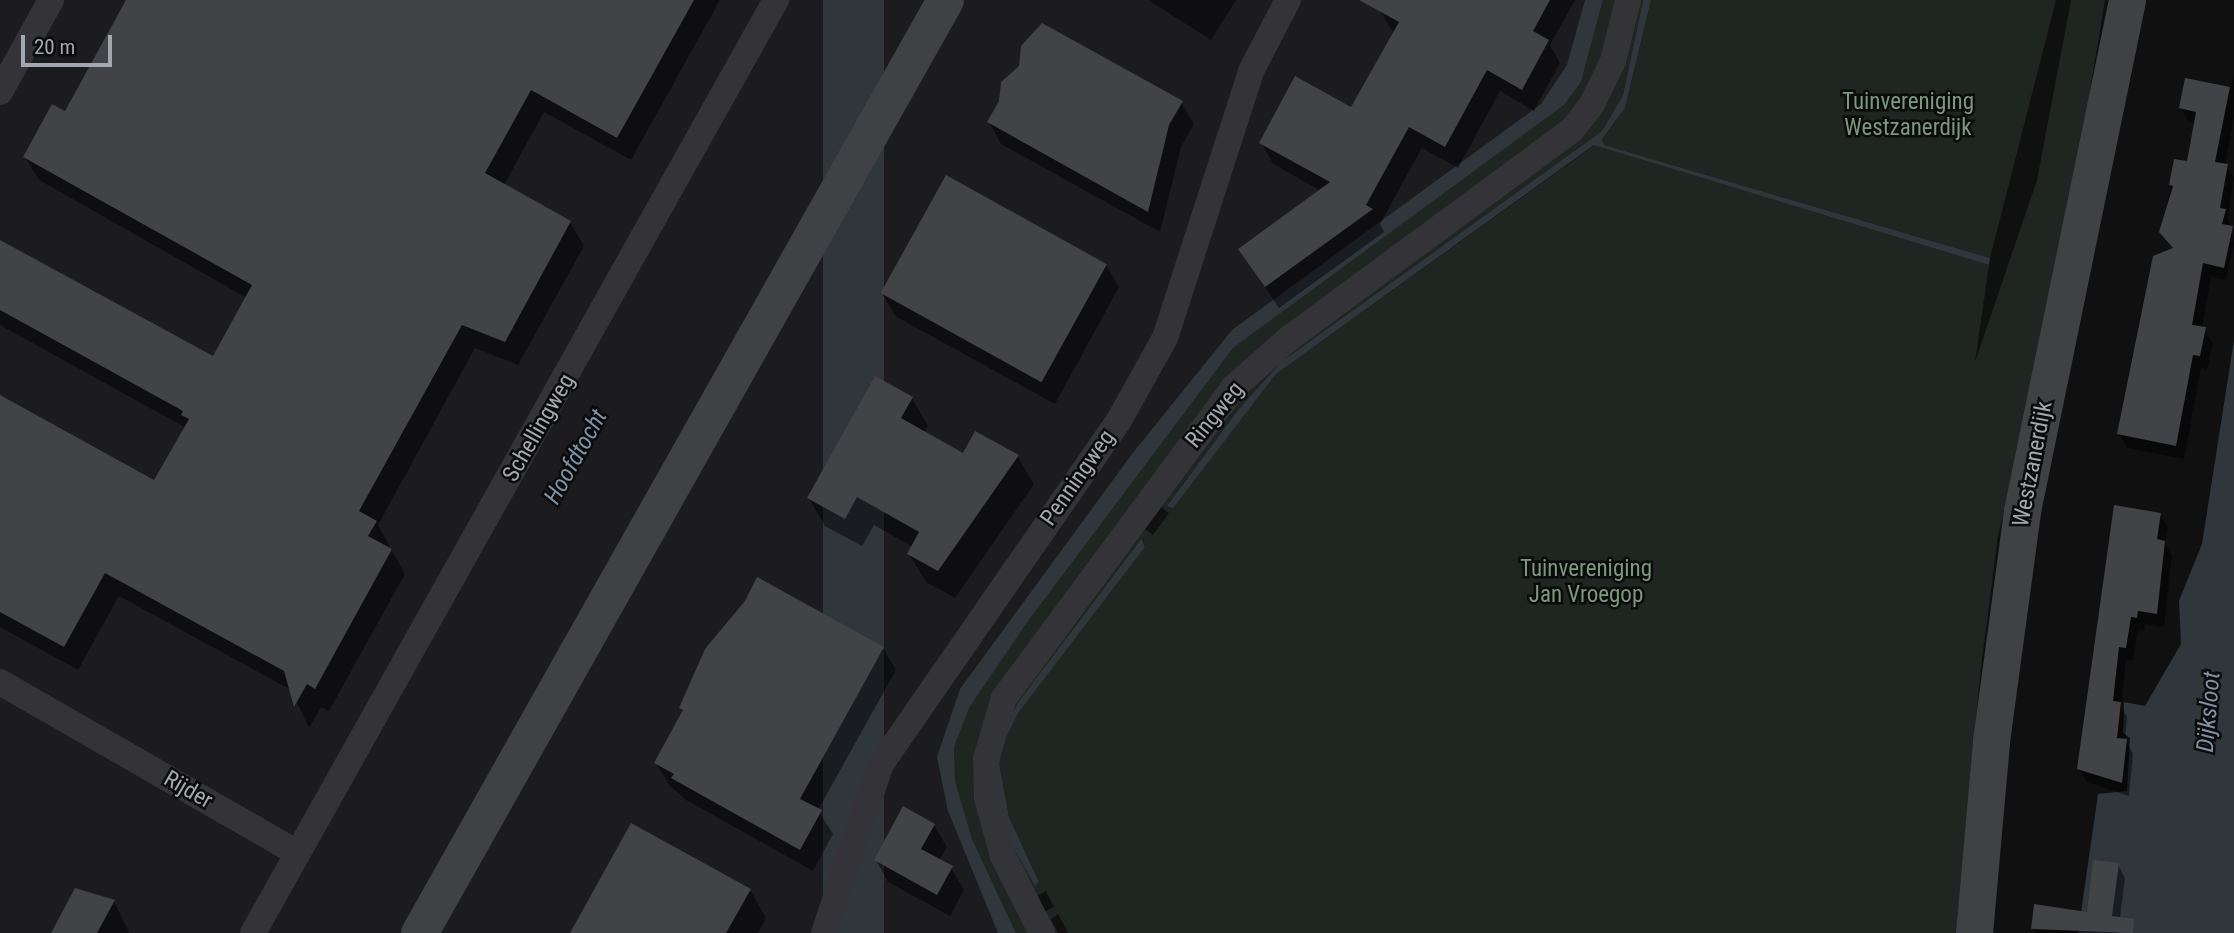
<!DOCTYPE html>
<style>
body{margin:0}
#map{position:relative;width:2234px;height:933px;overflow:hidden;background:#101011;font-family:"Roboto Condensed",sans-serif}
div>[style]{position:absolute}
.built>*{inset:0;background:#1c1c1e}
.green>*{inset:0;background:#1f2520}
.water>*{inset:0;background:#2f363c;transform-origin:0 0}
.shadow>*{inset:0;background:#0007}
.building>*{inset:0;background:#424346;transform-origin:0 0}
.street>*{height:26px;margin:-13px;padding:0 13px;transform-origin:13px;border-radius:13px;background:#343438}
.secondary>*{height:37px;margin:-18.5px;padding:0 18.5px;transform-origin:18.5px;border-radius:18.5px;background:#404145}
span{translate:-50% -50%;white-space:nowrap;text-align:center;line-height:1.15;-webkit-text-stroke:5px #0b0b0c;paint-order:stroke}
.park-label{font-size:23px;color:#7c997e}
.street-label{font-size:23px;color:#a3a7b0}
.water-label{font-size:24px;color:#7e93a7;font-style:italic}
.scale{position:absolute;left:21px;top:35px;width:91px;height:32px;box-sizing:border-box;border:4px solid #a3a7b0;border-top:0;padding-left:9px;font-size:21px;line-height:24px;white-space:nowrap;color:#a3a7b0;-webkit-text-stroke:5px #0b0b0c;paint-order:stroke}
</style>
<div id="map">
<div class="built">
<i style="clip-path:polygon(0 0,1598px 0,1575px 112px,1289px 332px,971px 747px,1044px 933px,0 933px)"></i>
</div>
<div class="green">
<i style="clip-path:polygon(1603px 0,1621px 0,1606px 55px,1577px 115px,1293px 326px,978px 752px,1034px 933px,1016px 933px,972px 839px,955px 781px,954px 747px,969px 708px,1028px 621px,1233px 348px,1564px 105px,1581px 82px)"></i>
<i style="clip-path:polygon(evenodd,1637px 0,1643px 0,1623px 95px,1602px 131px,1281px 362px,1238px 410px,1167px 506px,1173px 507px,1276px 374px,1595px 145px,1989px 265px,1975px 362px,2037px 180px,2071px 0,2105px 0,2052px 319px,1998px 536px,1981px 667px,1956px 933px,1068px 933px,1058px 914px,1051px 919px,1058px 933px,1052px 933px,1042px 913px,1054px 907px,1046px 891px,1035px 897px,1004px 832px,995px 799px,996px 748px,1016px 698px,1141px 526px,1153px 535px,1169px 513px,1156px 503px,1254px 377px,1569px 146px,1603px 106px,1622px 61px,1637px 0,1143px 538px,1145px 547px,1017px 713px,1006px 738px,999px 763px,1009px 817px,1039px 882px,1035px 885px,1003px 818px,997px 769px,1001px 740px,1019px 701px,1143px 538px)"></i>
<i style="clip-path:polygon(1651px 0,2056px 0,1990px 258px,1604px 145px,1602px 139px,1625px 108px)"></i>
</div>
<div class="water">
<i style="left:823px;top:0;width:61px;height:1068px"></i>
<i style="clip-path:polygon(1585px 0,1603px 0,1581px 82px,1564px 105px,1233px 348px,1028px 621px,969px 708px,954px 747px,955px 781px,972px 839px,1016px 933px,998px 933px,948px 811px,937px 757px,960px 689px,1132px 454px,1232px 330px,1541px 104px,1567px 65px)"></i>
<i style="clip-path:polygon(1643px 0,1651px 0,1625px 108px,1602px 139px,1604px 145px,1990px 258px,1989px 265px,1594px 145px,1276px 374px,1173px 508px,1167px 506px,1238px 410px,1281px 362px,1602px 131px,1623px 95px)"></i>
<i style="clip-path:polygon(2234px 340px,2234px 933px,2078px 933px,2098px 794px,2127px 791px,2130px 738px,2123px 733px,2124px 702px,2145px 706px,2181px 644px,2179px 601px,2202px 544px)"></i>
<i style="clip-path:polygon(1142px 538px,1145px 547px,1018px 713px,1006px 738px,999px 763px,1009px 817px,1039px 882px,1035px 886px,1012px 845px,997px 787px,997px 769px,1008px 722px,1019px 701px)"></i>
</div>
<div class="shadow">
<i style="clip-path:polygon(128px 0,720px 0,631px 160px,544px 112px,504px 185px,570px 222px,584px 246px,518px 365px,475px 348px,378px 525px,405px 574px,329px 711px,321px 707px,309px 728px,291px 690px,119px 596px,78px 670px,0 627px,0 397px,155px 483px,186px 428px,0 325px,0 242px,214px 358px,247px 298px,39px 180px,25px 157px,66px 113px)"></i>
<i style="clip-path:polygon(1148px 0,1236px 0,1211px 40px)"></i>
<i style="clip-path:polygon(1384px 0,1575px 0,1550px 45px,1560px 63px,1534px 111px,1500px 91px,1458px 168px,1422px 148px,1380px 224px,1384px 232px,1279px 308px,1240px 249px,1321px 191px,1273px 164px,1261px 142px,1352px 109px,1394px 33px,1379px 10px)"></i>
<i style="clip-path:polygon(1023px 43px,1181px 102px,1194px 124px,1181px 147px,1160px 232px,1001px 144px,989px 122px,1021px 67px)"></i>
<i style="clip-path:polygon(2234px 75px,2234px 117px,2225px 165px,2234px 177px,2228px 217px,2234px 244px,2226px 280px,2211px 277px,2202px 328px,2213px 343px,2207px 370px,2201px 368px,2184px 459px,2127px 448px,2119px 434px,2173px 250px,2161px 232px,2171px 185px,2189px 163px,2196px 124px,2189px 122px,2180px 108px,2186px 80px,2230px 89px)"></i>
<i style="clip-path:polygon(1106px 265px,1119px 287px,1055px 404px,895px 316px,882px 293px)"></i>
<i style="clip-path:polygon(912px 398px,928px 426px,924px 433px,964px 455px,1017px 456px,1034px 484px,955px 598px,926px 582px,909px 554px,913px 547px,874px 525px,862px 546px,825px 526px,809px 498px)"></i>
<i style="clip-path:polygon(2160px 514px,2168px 528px,2165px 544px,2172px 556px,2164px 627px,2145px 624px,2144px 631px,2138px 630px,2133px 661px,2126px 660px,2121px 706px,2127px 717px,2125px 739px,2133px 754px,2129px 796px,2087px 782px,2079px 769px)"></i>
<i style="clip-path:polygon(883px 648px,896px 670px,818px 810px,833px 834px,813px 871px,686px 800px,669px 785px,656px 763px,684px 713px,681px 708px)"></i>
<i style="clip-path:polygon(934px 825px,947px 847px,939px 861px,951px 868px,964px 890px,950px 916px,888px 882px,876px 860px)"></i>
<i style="clip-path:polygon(2118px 865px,2125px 878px,2118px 933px,2035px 933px,2032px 929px,2088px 914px)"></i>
<i style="clip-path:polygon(750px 890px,766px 918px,758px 933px,572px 933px)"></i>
<i style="clip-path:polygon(114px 901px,129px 933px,52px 933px)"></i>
</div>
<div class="building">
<i style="clip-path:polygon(126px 0,694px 0,617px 138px,531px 90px,485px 173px,571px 221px,505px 342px,462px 325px,359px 511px,377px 521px,368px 536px,392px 549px,315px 689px,307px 684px,294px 707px,284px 671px,105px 573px,64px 647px,0 612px,0 395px,154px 480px,189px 419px,181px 415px,183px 411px,0 310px,0 240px,213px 356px,252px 285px,23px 157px,52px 104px,65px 111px)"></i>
<i style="clip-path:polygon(1359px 0,1550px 0,1533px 31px,1549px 40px,1522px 90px,1487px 70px,1445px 147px,1409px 127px,1366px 205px,1373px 209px,1265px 287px,1238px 249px,1330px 182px,1259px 143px,1295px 76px,1351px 107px,1399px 22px)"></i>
<i style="clip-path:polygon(1042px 23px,1183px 101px,1169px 125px,1148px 212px,987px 122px,999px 101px,1001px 82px,1019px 66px,1021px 46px)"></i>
<i style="clip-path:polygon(2185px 78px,2230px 87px,2215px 162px,2228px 164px,2220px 208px,2226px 209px,2222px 224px,2233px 226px,2224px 268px,2203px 263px,2192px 325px,2206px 327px,2200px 356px,2193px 355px,2176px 446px,2117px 434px,2153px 256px,2173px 248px,2159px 232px,2173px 186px,2169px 185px,2174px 159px,2187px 161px,2196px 112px,2179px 108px)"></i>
<i style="left:946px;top:175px;width:184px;height:135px;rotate:29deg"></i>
<i style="clip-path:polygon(875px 376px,913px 397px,901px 418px,963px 453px,975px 431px,1019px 455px,938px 571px,907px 554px,919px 532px,857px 497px,845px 519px,807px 498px)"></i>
<i style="clip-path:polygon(2114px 505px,2161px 513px,2157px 539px,2165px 541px,2157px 614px,2138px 611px,2137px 618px,2131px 617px,2126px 648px,2119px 647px,2113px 701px,2121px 702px,2117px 738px,2127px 739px,2122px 783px,2077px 769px)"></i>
<i style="clip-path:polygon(757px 577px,884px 647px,800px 799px,822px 810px,800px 850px,671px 778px,674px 774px,654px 763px,683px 710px,679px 708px,705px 649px,745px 601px)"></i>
<i style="clip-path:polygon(903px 806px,935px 824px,921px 849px,953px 866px,937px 895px,874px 860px)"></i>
<i style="clip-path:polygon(631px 823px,751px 889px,726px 933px,570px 933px)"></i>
<i style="clip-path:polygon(2093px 860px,2119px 863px,2112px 916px,2134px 919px,2133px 933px,2031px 929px,2034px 904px,2087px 912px)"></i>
<i style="clip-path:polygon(75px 888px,115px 900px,97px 933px,51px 933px)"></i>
</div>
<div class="street">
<i style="left:0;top:92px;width:105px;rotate:-61deg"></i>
<i style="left:0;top:682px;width:343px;rotate:29.9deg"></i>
<i style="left:253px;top:933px;width:1070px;rotate:-60.73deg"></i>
<i style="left:824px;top:933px;width:178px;rotate:-71.4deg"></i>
<i style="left:881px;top:764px;width:416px;rotate:-55.3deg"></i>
<i style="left:1118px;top:422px;width:96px;rotate:-60.8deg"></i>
<i style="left:1165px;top:338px;width:281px;rotate:-72.1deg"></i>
<i style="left:1251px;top:71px;width:80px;rotate:-62.5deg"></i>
<i style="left:1042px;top:933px;width:86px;rotate:-116.9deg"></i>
<i style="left:1003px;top:856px;width:60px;rotate:-105.4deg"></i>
<i style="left:987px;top:798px;width:39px;rotate:-91deg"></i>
<i style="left:986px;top:759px;width:64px;rotate:-73.6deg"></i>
<i style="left:1004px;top:698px;width:385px;rotate:-53.5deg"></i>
<i style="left:1233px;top:388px;width:72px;rotate:-41.6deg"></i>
<i style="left:1287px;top:340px;width:354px;rotate:-36.4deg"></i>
<i style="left:1572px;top:130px;width:33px;rotate:-52deg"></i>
<i style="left:1592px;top:104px;width:48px;rotate:-64deg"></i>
<i style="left:1613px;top:61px;width:63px;rotate:-76.2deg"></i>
</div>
<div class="secondary">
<i style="left:419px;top:933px;width:1071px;rotate:-60.59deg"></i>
<i style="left:1974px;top:933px;width:193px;rotate:-84.9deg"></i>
<i style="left:1991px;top:741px;width:232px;rotate:-82.3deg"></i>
<i style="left:2022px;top:511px;width:522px;rotate:-78.39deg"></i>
</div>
<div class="park-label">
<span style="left:1908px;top:115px">Tuinvereniging<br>Westzanerdijk</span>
<span style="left:1586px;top:582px">Tuinvereniging<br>Jan Vroegop</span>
</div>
<div class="street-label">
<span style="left:1215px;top:415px;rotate:-51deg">Ringweg</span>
<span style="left:539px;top:428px;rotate:-60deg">Schellingweg</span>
<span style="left:2033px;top:464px;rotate:-79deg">Westzanerdijk</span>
<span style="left:1078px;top:478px;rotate:-55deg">Penningweg</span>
<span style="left:188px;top:790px;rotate:30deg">Rijder</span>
</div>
<div class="water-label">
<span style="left:576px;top:457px;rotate:-61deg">Hoofdtocht</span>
<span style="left:2209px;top:712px;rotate:-85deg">Dijksloot</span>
</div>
<div class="scale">20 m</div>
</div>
